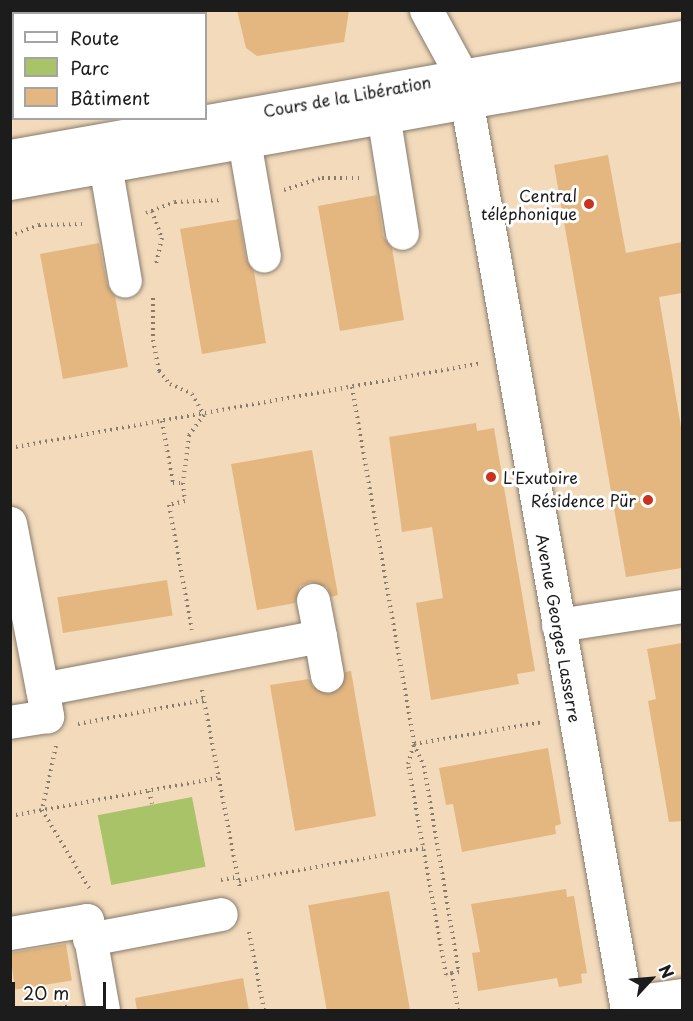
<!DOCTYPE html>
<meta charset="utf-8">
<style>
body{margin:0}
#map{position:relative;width:693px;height:1021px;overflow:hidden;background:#f2dabb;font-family:"Playpen Sans",sans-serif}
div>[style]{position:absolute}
.green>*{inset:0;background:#a9c369;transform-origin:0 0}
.building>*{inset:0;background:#e4b781;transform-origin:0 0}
.path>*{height:4px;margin-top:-2px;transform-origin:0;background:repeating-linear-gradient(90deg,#877b6c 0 1.5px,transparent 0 6px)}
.roads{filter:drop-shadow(0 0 2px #877b6c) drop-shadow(0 0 2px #877b6c)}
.minor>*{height:33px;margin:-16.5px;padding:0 16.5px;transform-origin:16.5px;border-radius:16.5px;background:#fff}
.major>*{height:33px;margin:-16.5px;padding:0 16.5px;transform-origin:16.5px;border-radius:16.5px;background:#fff}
.dots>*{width:16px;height:16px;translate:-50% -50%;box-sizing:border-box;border:3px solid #fff;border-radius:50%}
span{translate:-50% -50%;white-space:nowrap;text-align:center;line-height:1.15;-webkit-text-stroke:6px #fff;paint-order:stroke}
.street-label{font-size:16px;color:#1c1c1c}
.poi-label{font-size:16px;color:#1c1c1c}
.right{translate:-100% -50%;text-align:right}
.left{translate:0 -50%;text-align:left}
.frame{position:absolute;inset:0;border:12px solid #1c1c1c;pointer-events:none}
.legend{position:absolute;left:12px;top:12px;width:195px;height:108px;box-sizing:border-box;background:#fff;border:2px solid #a4a4a4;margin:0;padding:8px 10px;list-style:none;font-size:18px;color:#1c1c1c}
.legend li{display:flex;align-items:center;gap:12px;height:30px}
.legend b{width:30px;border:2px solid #a4a4a4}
.north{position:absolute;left:621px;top:949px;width:60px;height:60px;-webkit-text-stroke:4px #fff;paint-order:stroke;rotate:64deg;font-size:16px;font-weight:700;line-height:24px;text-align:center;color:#1c1c1c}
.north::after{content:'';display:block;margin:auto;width:21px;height:27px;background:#1c1c1c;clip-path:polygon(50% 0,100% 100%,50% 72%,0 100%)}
.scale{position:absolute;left:12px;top:982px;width:94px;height:27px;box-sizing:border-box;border:3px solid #1c1c1c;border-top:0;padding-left:8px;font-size:18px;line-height:21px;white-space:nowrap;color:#1c1c1c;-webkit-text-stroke:4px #fff;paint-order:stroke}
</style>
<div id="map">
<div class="green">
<i style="left:192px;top:797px;width:71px;height:96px;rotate:79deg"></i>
</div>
<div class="building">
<i style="clip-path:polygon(237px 10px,349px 10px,344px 42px,257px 56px,246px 48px)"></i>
<i style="clip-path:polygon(608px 155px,626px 253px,682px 242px,682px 293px,659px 297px,682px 433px,682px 568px,626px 577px,554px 165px)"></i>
<i style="clip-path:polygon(377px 195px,383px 236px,392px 248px,404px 320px,340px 331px,318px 206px)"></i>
<i style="clip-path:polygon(239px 219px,246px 259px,254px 271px,266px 343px,202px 354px,180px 229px)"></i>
<i style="clip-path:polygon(99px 243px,107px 284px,115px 296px,128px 367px,63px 379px,40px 254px)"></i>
<i style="clip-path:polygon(476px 423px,477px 431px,494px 428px,535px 671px,517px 674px,519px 684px,431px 700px,416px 603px,443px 598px,432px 527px,402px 532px,389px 437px)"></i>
<i style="clip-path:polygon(312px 450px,338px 595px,331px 597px,327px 587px,310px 582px,300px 586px,295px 603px,257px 610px,231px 464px)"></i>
<i style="left:167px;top:580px;width:36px;height:111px;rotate:81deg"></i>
<i style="clip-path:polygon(682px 643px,682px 821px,669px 822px,648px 701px,656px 699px,647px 649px)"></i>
<i style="clip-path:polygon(351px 671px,376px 816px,295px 831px,270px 685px,309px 679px,313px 687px,330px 693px,339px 689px,345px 672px)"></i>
<i style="clip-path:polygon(548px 748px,561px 824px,555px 826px,556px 834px,462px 852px,453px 804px,446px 805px,439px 768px)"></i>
<i style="clip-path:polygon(566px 889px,567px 897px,574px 896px,587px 973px,581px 974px,582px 983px,559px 987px,557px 978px,478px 991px,472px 953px,480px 952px,471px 904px)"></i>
<i style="left:389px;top:891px;width:122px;height:82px;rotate:80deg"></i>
<i style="left:66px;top:944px;width:37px;height:57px;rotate:81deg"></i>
<i style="clip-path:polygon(243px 978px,249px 1011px,137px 1011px,135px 998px)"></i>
</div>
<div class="path">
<i style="left:284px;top:190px;width:40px;rotate:-18deg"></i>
<i style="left:322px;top:178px;width:39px"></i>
<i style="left:152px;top:211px;width:29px;rotate:70deg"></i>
<i style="left:162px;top:238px;width:27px;rotate:103deg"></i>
<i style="left:146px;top:213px;width:31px;rotate:-21deg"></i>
<i style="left:175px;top:202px;width:48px;rotate:-2.4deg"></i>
<i style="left:10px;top:236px;width:31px;rotate:-21deg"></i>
<i style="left:39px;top:225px;width:43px;rotate:-1.3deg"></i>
<i style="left:153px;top:298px;width:42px;rotate:90deg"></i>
<i style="left:153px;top:340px;width:32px;rotate:79deg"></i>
<i style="left:159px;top:371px;width:17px;rotate:50deg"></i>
<i style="left:170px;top:384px;width:24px;rotate:24deg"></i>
<i style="left:192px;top:394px;width:24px;rotate:60deg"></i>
<i style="left:204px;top:415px;width:25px;rotate:127deg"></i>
<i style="left:189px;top:435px;width:48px;rotate:97.1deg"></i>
<i style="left:352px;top:387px;width:362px;rotate:80.1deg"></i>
<i style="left:414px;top:744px;width:24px;rotate:66deg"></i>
<i style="left:424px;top:766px;width:209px;rotate:80.4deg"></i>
<i style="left:459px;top:972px;width:7px;rotate:172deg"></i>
<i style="left:452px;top:973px;width:37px;rotate:81deg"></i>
<i style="left:162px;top:421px;width:63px;rotate:79.9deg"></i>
<i style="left:173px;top:483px;width:10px"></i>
<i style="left:183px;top:483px;width:18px;rotate:84deg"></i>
<i style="left:185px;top:501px;width:16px;rotate:166deg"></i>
<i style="left:169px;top:505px;width:127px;rotate:79.6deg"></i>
<i style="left:10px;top:448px;width:476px;rotate:-10.2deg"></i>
<i style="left:202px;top:690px;width:203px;rotate:79.2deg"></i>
<i style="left:78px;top:724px;width:128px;rotate:-10.8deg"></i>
<i style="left:56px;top:746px;width:66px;rotate:102.3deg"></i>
<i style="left:42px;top:810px;width:91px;rotate:58.9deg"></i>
<i style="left:149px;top:791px;width:13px;rotate:77deg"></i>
<i style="left:10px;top:816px;width:211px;rotate:-10.4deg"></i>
<i style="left:221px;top:880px;width:17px;rotate:-10deg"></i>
<i style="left:239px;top:881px;width:187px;rotate:-10.2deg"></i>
<i style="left:249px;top:932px;width:79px;rotate:79.1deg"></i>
<i style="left:452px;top:973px;width:6px;rotate:162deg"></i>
<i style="left:446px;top:975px;width:214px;rotate:-100.2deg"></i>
<i style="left:408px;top:764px;width:21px;rotate:-73deg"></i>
<i style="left:414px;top:744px;width:131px;rotate:-9.7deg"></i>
<i style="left:48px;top:1010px;width:22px;rotate:-10deg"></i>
</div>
<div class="roads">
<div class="minor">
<i style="left:426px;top:10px;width:75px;rotate:61.4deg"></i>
<i style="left:462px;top:76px;width:948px;rotate:79.98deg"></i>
<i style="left:386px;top:133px;width:101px;rotate:80.9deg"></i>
<i style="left:247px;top:158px;width:99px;rotate:80.2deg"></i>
<i style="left:108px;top:182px;width:100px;rotate:80.3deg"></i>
<i style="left:10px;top:523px;width:197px;rotate:79.1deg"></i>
<i style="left:47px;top:716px;width:37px;rotate:171deg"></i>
<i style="left:313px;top:600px;width:37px;rotate:79deg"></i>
<i style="left:558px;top:625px;width:125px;rotate:-8.7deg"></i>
<i style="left:42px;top:689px;width:283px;rotate:-10.8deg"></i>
<i style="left:320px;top:636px;width:40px;rotate:80deg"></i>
<i style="left:10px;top:933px;width:78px;rotate:-9.6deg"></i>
<i style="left:87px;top:920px;width:91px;rotate:79.9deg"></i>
<i style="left:89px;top:939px;width:134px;rotate:-10.7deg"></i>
<i style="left:626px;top:1003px;width:57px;rotate:-8.1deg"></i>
</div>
<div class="major">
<i style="left:10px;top:156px;width:682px;rotate:-10.04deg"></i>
<i style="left:10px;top:183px;width:682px;rotate:-10.04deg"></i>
</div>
</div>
<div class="dots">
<i style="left:589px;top:204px;background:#c8321e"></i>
<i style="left:491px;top:477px;background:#c8321e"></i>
<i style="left:648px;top:500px;background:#c8321e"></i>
</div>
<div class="street-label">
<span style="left:347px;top:96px;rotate:-10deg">Cours de la Libération</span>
<span style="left:559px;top:628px;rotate:80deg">Avenue Georges Lasserre</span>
</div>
<div class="poi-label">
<span class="right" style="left:577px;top:204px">Central<br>téléphonique</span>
<span class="left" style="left:503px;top:477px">L'Exutoire</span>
<span class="right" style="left:636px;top:500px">Résidence Pür</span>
</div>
<div class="frame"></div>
<ul class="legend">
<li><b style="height:8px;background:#fff"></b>Route</li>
<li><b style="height:16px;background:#a9c369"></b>Parc</li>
<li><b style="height:16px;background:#e4b781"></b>Bâtiment</li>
</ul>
<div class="north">N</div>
<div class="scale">20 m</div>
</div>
